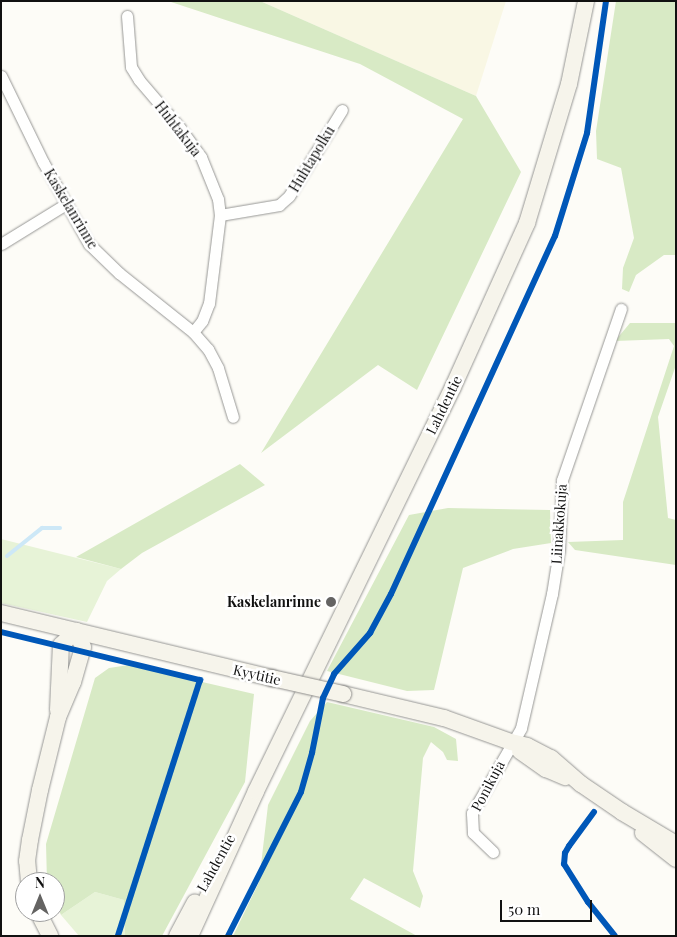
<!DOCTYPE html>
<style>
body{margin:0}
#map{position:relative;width:677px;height:937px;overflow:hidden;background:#fdfcf7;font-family:"Playfair Display",serif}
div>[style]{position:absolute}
.farmland>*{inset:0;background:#f9f7e4}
.green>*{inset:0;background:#e7f3d7}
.forest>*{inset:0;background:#d8eac5}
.stream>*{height:4px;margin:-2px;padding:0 2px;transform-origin:2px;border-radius:2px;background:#cde8f7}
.roads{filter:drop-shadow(0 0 1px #979795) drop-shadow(0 0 1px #979795)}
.street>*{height:11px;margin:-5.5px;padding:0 5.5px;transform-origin:5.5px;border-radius:5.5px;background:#fffffe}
.secondary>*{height:16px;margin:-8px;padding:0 8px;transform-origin:8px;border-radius:8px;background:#f6f4eb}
.bridges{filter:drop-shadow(0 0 1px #8e8d8b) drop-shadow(0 0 1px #8e8d8b)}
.secondary-bridge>*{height:16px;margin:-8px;padding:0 8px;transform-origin:8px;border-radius:8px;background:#f6f4eb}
.cycleway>*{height:6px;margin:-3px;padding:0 3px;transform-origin:3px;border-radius:3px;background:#0057b8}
.dots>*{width:14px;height:14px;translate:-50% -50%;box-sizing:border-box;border:2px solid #fff;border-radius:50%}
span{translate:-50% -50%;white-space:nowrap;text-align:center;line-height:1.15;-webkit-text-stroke:5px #fff;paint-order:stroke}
.street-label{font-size:14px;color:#111}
.poi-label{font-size:14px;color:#111;font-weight:700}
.right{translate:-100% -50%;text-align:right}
.frame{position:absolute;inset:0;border:2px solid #111;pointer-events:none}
.north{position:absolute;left:15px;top:872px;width:50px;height:50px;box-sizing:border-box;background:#fff;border:1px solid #a0a0a0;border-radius:50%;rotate:0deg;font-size:14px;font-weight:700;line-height:20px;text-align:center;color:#111}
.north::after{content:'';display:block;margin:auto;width:18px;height:22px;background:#646362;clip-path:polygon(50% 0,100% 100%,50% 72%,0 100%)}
.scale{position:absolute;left:500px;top:900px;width:92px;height:22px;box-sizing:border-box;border:2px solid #111;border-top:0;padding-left:6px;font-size:15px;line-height:18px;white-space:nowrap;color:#111;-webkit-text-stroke:4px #fff;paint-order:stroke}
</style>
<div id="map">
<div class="farmland">
<i style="clip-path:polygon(260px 1px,506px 1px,476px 96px)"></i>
</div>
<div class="green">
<i style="clip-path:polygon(1px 539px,121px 569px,107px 581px,87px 622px,1px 603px)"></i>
<i style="clip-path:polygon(95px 892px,124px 900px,125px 936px,79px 936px,61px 915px)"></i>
</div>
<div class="forest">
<i style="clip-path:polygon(168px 1px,260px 1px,476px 96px,521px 172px,417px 390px,378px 365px,261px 453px,463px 119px,360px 64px)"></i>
<i style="clip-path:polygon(616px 1px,676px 1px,676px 255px,664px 255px,636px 275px,629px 292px,622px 289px,623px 268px,634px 238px,621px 168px,597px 159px,596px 131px)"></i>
<i style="clip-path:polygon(630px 323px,676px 323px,676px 365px,658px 417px,668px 518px,676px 520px,676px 565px,575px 550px,568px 542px,623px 540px,623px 502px,674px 346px,669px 339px,615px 341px)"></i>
<i style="clip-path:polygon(240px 464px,265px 485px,142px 553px,121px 569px,76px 557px)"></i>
<i style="clip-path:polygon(448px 508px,550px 510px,551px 543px,513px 549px,463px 568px,434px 690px,407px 691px,327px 671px,409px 515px)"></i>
<i style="clip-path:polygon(129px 665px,254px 694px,245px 782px,162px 936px,125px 936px,124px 900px,95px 892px,61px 915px,55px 901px,55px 882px,47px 882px,46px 844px,95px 678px,109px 668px)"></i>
<i style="clip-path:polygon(327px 702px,434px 727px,456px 739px,458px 761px,447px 760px,443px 752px,431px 742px,423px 758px,413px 871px,423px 896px,420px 908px,364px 878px,350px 899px,417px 936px,233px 936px,259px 882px,268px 805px,310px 721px)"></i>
</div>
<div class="stream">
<i style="left:7px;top:556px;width:45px;rotate:-38.7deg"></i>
<i style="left:42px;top:528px;width:18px"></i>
</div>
<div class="roads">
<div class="street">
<i style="left:127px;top:16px;width:51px;rotate:85.5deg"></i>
<i style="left:131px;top:67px;width:15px;rotate:58deg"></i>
<i style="left:139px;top:80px;width:63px;rotate:49.5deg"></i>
<i style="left:180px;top:128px;width:36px;rotate:54deg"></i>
<i style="left:201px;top:157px;width:45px;rotate:68deg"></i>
<i style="left:218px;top:199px;width:16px;rotate:83deg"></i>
<i style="left:220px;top:215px;width:89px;rotate:97.1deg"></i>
<i style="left:209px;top:303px;width:19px;rotate:111deg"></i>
<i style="left:202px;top:321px;width:14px;rotate:129deg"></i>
<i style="left:1px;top:76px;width:96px;rotate:64deg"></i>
<i style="left:43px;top:162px;width:94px;rotate:60.7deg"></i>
<i style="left:89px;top:244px;width:42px;rotate:44deg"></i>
<i style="left:119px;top:273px;width:95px;rotate:38.6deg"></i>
<i style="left:193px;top:332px;width:23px;rotate:49deg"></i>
<i style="left:208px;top:349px;width:21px;rotate:62deg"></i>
<i style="left:218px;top:368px;width:51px;rotate:73deg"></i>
<i style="left:220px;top:215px;width:60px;rotate:-9.6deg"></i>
<i style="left:279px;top:205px;width:13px;rotate:-42deg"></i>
<i style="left:289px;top:196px;width:101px;rotate:-58.4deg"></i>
<i style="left:1px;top:244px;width:76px;rotate:-31.6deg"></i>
<i style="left:493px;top:852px;width:28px;rotate:-136deg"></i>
<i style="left:473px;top:833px;width:20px;rotate:-93deg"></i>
<i style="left:472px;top:813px;width:98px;rotate:-60deg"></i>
<i style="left:521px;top:728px;width:138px;rotate:-77deg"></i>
<i style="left:552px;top:594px;width:45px;rotate:-81deg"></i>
<i style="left:559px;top:550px;width:70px;rotate:-87.5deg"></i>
<i style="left:562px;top:480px;width:181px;rotate:-71deg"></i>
</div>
<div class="secondary">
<i style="left:1px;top:613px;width:279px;rotate:13.5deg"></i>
<i style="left:343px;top:694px;width:104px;rotate:13.4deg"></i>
<i style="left:444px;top:718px;width:71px;rotate:19.7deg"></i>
<i style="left:511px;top:742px;width:16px;rotate:14deg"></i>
<i style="left:527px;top:746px;width:27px;rotate:27deg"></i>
<i style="left:551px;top:758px;width:40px;rotate:41deg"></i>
<i style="left:581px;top:784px;width:50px;rotate:34.3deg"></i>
<i style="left:622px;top:812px;width:63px;rotate:30.7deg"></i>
<i style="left:58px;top:710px;width:65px;rotate:-87.4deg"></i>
<i style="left:61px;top:645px;width:21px;rotate:-43deg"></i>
<i style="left:520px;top:751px;width:32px;rotate:35deg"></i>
<i style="left:546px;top:769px;width:21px;rotate:23deg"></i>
<i style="left:643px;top:833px;width:42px;rotate:38.2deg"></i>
<i style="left:29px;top:882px;width:21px;rotate:-95deg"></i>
<i style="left:27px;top:861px;width:21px;rotate:-82deg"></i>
<i style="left:30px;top:840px;width:51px;rotate:-78.7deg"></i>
<i style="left:40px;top:790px;width:75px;rotate:-76.1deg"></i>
<i style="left:58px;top:717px;width:38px;rotate:-67deg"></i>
<i style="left:73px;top:682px;width:36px;rotate:-74deg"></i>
<i style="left:83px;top:647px;width:17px;rotate:-114deg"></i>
<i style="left:38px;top:912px;width:27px;rotate:63deg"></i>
<i style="left:177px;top:936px;width:38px;rotate:-62deg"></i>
<i style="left:190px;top:936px;width:159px;rotate:-65.5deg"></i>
<i style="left:256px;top:791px;width:449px;rotate:-64deg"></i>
<i style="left:453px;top:387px;width:180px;rotate:-65.7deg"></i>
<i style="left:527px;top:223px;width:145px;rotate:-73.2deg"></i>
<i style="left:569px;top:84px;width:85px;rotate:-78.4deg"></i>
</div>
</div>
<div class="bridges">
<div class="secondary-bridge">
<i style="left:272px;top:678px;width:73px;rotate:12.7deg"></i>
</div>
</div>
<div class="cycleway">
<i style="left:1px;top:632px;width:205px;rotate:13.6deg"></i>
<i style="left:200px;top:680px;width:269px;rotate:107.8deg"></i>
<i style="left:594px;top:812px;width:42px;rotate:126.3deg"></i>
<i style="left:569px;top:846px;width:8px;rotate:120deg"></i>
<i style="left:565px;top:853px;width:11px;rotate:95deg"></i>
<i style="left:564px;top:864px;width:45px;rotate:57.7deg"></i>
<i style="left:588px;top:902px;width:43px;rotate:51.5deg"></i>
<i style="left:228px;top:936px;width:161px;rotate:-63.1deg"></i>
<i style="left:301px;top:792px;width:41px;rotate:-74.2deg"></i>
<i style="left:312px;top:753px;width:56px;rotate:-78.7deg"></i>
<i style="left:323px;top:698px;width:26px;rotate:-65deg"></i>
<i style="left:334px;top:674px;width:55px;rotate:-48.7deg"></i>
<i style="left:370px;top:633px;width:44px;rotate:-61.7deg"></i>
<i style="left:391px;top:594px;width:394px;rotate:-65.4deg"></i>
<i style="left:555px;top:236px;width:108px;rotate:-72.7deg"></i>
<i style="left:587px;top:133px;width:133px;rotate:-81.8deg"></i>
</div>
<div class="dots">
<i style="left:331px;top:602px;background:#646362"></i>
</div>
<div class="street-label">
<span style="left:178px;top:129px;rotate:52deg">Huhtakuja</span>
<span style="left:312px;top:159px;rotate:-59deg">Huhtapolku</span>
<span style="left:71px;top:209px;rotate:59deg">Kaskelanrinne</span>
<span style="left:444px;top:405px;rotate:-64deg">Lahdentie</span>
<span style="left:559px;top:524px;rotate:-86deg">Liinakkokuja</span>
<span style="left:257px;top:675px;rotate:13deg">Kyytitie</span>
<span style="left:488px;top:786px;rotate:-62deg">Ponikuja</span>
<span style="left:216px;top:863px;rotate:-61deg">Lahdentie</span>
</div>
<div class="poi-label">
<span class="right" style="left:321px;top:602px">Kaskelanrinne</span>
</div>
<div class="frame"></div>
<div class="north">N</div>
<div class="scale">50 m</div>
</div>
